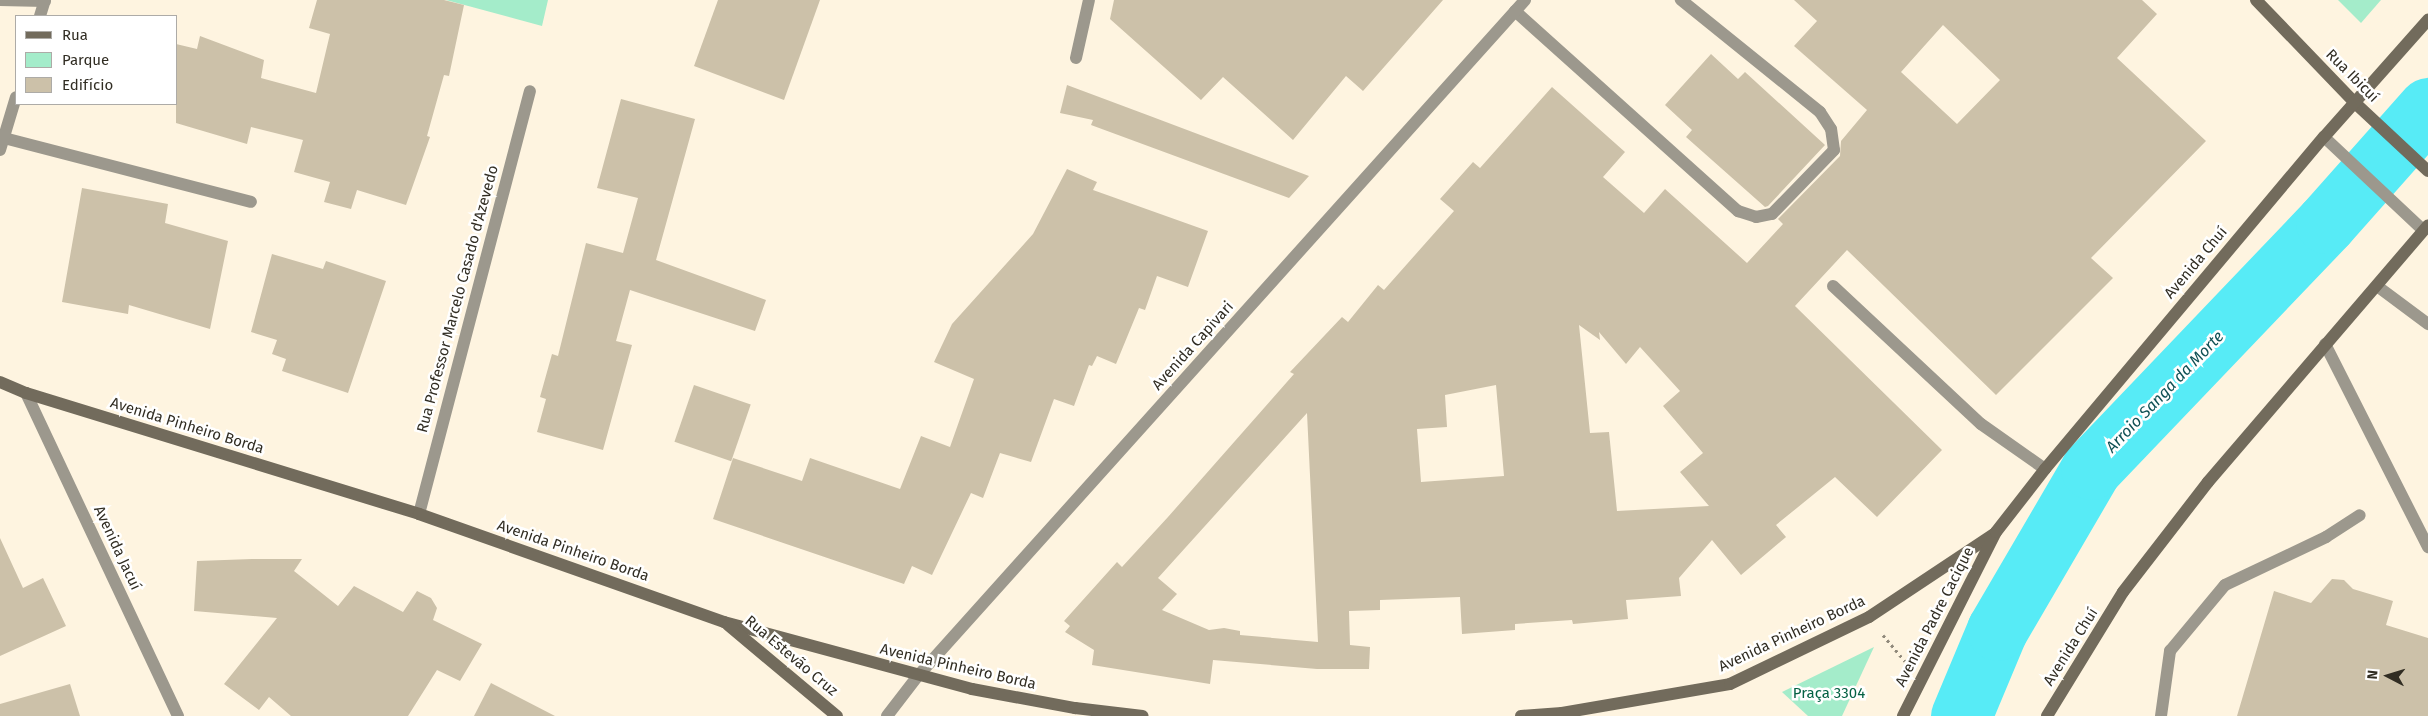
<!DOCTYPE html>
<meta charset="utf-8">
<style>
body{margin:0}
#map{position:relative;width:2428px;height:716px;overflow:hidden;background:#fef4e0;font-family:"Fira Sans",sans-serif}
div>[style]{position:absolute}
.green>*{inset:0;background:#a4ecca}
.river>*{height:61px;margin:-30.5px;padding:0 30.5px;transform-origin:30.5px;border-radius:30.5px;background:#57ebf6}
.building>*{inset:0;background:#ccc1a9;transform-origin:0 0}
.path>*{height:3px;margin-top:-1.5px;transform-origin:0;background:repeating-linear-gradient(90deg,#90897b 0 2.5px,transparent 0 6.5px)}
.lane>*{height:12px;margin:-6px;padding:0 6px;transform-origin:6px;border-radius:6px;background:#9c988d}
.street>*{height:12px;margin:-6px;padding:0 6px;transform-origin:6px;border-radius:6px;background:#9c988d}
.secondary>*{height:12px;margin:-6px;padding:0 6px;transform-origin:6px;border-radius:6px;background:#726b5c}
span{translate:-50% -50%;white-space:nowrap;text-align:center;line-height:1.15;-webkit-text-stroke:5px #fff;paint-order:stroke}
.street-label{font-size:15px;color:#312d23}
.park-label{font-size:15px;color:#046143}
.water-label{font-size:16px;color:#105155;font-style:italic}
.legend{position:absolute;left:15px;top:15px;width:162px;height:90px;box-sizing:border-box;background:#fff;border:1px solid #adaba7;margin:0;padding:6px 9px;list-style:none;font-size:15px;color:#312d23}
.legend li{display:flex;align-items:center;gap:10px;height:25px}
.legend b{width:25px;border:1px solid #adaba7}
.north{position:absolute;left:2363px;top:651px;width:50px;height:50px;-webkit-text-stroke:4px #fff;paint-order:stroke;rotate:275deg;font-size:14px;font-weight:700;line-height:20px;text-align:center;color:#312d23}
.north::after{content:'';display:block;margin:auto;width:18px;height:22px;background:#312d23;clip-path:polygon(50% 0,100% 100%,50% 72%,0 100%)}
</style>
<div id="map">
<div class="green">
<i style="clip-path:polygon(446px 0,548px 0,542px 26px)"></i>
<i style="clip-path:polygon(2338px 0,2381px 0,2361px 23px)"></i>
<i style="clip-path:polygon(1874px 647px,1842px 716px,1808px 716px,1782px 692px)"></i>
</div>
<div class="river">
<i style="left:1961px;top:716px;width:93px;rotate:-67.3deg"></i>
<i style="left:1997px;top:630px;width:186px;rotate:-59.7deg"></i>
<i style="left:2091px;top:469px;width:340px;rotate:-46.3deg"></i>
<i style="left:2326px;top:223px;width:154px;rotate:-48.4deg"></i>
</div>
<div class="building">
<i style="clip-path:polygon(317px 0,444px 0,464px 5px,449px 76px,444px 75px,427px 136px,430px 137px,406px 205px,357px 190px,351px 209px,324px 202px,330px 182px,294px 172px,303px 140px,251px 127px,247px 144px,176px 123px,176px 44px,197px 49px,200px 36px,264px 60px,261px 78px,316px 93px,330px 34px,309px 28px)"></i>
<i style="clip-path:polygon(718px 0,820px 0,784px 100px,694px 66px)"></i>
<i style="clip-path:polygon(1114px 0,1443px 0,1363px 91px,1346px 76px,1293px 140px,1223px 77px,1201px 100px,1110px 19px)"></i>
<i style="clip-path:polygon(evenodd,1794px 0,2142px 0,2157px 14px,2117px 58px,2206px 141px,2091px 258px,2113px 278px,1996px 395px,1847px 250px,1795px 306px,1942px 450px,1877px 517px,1835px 477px,1776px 525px,1786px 537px,1741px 575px,1712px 540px,1679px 578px,1681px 596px,1626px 600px,1628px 619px,1573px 624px,1572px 620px,1515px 624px,1515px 630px,1462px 634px,1460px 597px,1380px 600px,1380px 610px,1349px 611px,1350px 645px,1370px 647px,1369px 669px,1317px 669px,1213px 660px,1210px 684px,1092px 665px,1094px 650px,1065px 632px,1070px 626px,1064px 621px,1117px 562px,1122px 567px,1168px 517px,1294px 374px,1290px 372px,1342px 317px,1348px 322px,1378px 285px,1384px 290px,1454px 211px,1440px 199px,1473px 162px,1480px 168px,1552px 87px,1625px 152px,1603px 177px,1644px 213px,1665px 189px,1747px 263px,1783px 224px,1778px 219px,1840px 156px,1841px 141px,1867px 110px,1794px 46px,1817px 21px,1794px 0,1943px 25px,2000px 80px,1957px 124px,1901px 72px,1943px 25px,1794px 0,1579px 325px,1600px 340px,1599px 332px,1626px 364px,1640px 347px,1680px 391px,1663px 406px,1703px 453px,1680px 472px,1709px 506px,1617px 511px,1609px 432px,1590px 433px,1579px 325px,1794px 0,1496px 385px,1504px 476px,1421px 482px,1417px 429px,1447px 427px,1445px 395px,1496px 385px,1794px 0,1307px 413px,1318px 642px,1240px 635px,1240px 631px,1224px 628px,1209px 630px,1162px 610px,1177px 594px,1158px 578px,1307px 413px)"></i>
<i style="clip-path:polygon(1711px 54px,1738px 79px,1745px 72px,1825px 145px,1768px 206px,1765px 207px,1686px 137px,1692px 130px,1665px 105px)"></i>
<i style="clip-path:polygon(1067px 85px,1150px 116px,1309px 176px,1289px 198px,1091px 125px,1093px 120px,1060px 113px)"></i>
<i style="clip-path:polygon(621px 99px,695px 119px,656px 260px,766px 300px,755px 331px,630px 290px,616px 341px,632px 345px,603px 450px,537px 432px,546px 399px,540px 397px,552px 354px,558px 356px,586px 243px,623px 253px,638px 198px,597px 188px)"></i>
<i style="clip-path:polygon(1067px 169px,1097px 182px,1093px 190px,1208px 231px,1188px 287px,1157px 276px,1145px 310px,1139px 308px,1116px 364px,1097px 356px,1092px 366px,1089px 365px,1074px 406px,1054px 399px,1031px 462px,1000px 453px,983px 498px,971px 493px,932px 575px,912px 566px,904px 584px,713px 519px,733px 458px,802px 481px,810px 458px,900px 489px,921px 436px,950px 447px,974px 379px,934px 362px,952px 324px,1033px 234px)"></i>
<i style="clip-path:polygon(82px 188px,168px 204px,165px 223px,228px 241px,210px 329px,129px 305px,128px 314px,62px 302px)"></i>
<i style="clip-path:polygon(272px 254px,323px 269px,326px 261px,386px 281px,348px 393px,282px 371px,286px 359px,272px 354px,277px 340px,251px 332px)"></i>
<i style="left:694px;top:385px;width:60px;height:60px;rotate:19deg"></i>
<i style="clip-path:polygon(0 538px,23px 588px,43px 578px,66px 626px,0 656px)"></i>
<i style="clip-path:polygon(252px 559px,302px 559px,294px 571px,338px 606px,354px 586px,403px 612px,417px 591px,431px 598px,437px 608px,433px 620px,482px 644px,460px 681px,437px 670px,408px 716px,291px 716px,269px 697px,259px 710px,224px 684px,277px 618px,194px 611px,197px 561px)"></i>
<i style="clip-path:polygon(2332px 579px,2344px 580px,2353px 589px,2393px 601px,2386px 625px,2428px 638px,2428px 716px,2237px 716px,2274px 591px,2311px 603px)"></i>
<i style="clip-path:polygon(491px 683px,555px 716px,474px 716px)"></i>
<i style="clip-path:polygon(70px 684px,80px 716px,0 716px,0 704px)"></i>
</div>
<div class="path">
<i style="left:1883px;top:635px;width:34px;rotate:50deg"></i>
</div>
<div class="lane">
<i style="left:0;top:0;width:45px;rotate:1.3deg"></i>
<i style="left:1515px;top:11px;width:300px;rotate:41.9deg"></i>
<i style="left:1738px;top:211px;width:19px;rotate:18deg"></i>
<i style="left:1756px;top:217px;width:16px;rotate:-11deg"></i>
<i style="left:1772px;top:214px;width:89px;rotate:-45.9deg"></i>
<i style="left:1834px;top:150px;width:21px;rotate:-98deg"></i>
<i style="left:1831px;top:129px;width:20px;rotate:-123deg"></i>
<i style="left:1820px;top:112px;width:179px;rotate:-141.1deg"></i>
<i style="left:1076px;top:58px;width:59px;rotate:-77.4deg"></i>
<i style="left:2324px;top:137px;width:136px;rotate:43.2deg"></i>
<i style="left:1833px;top:286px;width:202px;rotate:43deg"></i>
<i style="left:1981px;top:424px;width:78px;rotate:35.1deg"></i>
<i style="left:2377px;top:286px;width:64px;rotate:36.7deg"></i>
<i style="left:2325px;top:344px;width:228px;rotate:63.1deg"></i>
<i style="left:2161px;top:716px;width:66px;rotate:-82.1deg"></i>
<i style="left:2170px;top:651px;width:86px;rotate:-50.2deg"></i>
<i style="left:2225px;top:585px;width:112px;rotate:-25.4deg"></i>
<i style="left:2326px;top:537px;width:40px;rotate:-32.9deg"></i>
</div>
<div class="street">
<i style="left:40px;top:16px;width:17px;rotate:-73deg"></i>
<i style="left:4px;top:138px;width:255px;rotate:14.5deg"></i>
<i style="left:0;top:150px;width:55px;rotate:-73.2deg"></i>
<i style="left:26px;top:393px;width:357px;rotate:64.8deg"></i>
<i style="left:419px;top:514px;width:437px;rotate:-75.3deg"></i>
<i style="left:887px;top:716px;width:49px;rotate:-52.4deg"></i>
<i style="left:917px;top:677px;width:910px;rotate:-48.07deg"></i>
</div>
<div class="secondary">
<i style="left:2256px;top:0;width:141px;rotate:46.1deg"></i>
<i style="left:2354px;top:102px;width:101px;rotate:43deg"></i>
<i style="left:0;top:382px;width:28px;rotate:23deg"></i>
<i style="left:26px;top:393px;width:411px;rotate:17.1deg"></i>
<i style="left:419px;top:514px;width:324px;rotate:19.5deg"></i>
<i style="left:724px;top:622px;width:257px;rotate:15.1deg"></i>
<i style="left:972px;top:689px;width:105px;rotate:10.5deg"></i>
<i style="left:1075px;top:708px;width:68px;rotate:6.7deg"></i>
<i style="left:728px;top:625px;width:142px;rotate:39.9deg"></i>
<i style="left:1521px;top:716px;width:41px;rotate:-4.2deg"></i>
<i style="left:1562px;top:713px;width:170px;rotate:-9.8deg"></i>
<i style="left:1730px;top:684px;width:154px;rotate:-25.7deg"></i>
<i style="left:1869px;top:617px;width:150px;rotate:-33.6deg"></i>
<i style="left:1903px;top:716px;width:206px;rotate:-63.2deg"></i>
<i style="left:1996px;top:532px;width:80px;rotate:-52.1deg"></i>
<i style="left:2045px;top:469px;width:434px;rotate:-50deg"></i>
<i style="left:2324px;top:137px;width:157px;rotate:-48.4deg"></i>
<i style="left:2047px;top:716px;width:145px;rotate:-58.5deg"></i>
<i style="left:2123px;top:592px;width:139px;rotate:-52.3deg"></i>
<i style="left:2208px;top:482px;width:338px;rotate:-49.4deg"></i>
</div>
<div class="street-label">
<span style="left:2352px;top:76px;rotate:45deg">Rua Ibicuí</span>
<span style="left:2196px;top:263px;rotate:-50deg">Avenida Chuí</span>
<span style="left:458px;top:299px;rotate:-75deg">Rua Professor Marcelo Casado d'Azevedo</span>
<span style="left:1193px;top:346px;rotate:-48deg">Avenida Capivari</span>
<span style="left:187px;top:426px;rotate:17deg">Avenida Pinheiro Borda</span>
<span style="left:117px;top:548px;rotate:65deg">Avenida Jacuí</span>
<span style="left:573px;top:551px;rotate:19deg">Avenida Pinheiro Borda</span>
<span style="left:1935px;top:617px;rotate:-63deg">Avenida Padre Cacique</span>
<span style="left:1792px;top:634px;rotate:-25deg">Avenida Pinheiro Borda</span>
<span style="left:2071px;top:647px;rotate:-58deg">Avenida Chuí</span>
<span style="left:791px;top:656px;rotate:40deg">Rua Estevão Cruz</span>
<span style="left:958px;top:667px;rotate:13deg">Avenida Pinheiro Borda</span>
</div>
<div class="park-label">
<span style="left:1829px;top:694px">Praça 3304</span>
</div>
<div class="water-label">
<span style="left:2165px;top:392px;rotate:-46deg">Arroio Sanga da Morte</span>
</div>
<ul class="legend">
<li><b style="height:6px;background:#726b5c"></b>Rua</li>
<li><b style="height:14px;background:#a4ecca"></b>Parque</li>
<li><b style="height:14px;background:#ccc1a9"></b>Edifício</li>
</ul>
<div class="north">N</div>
</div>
